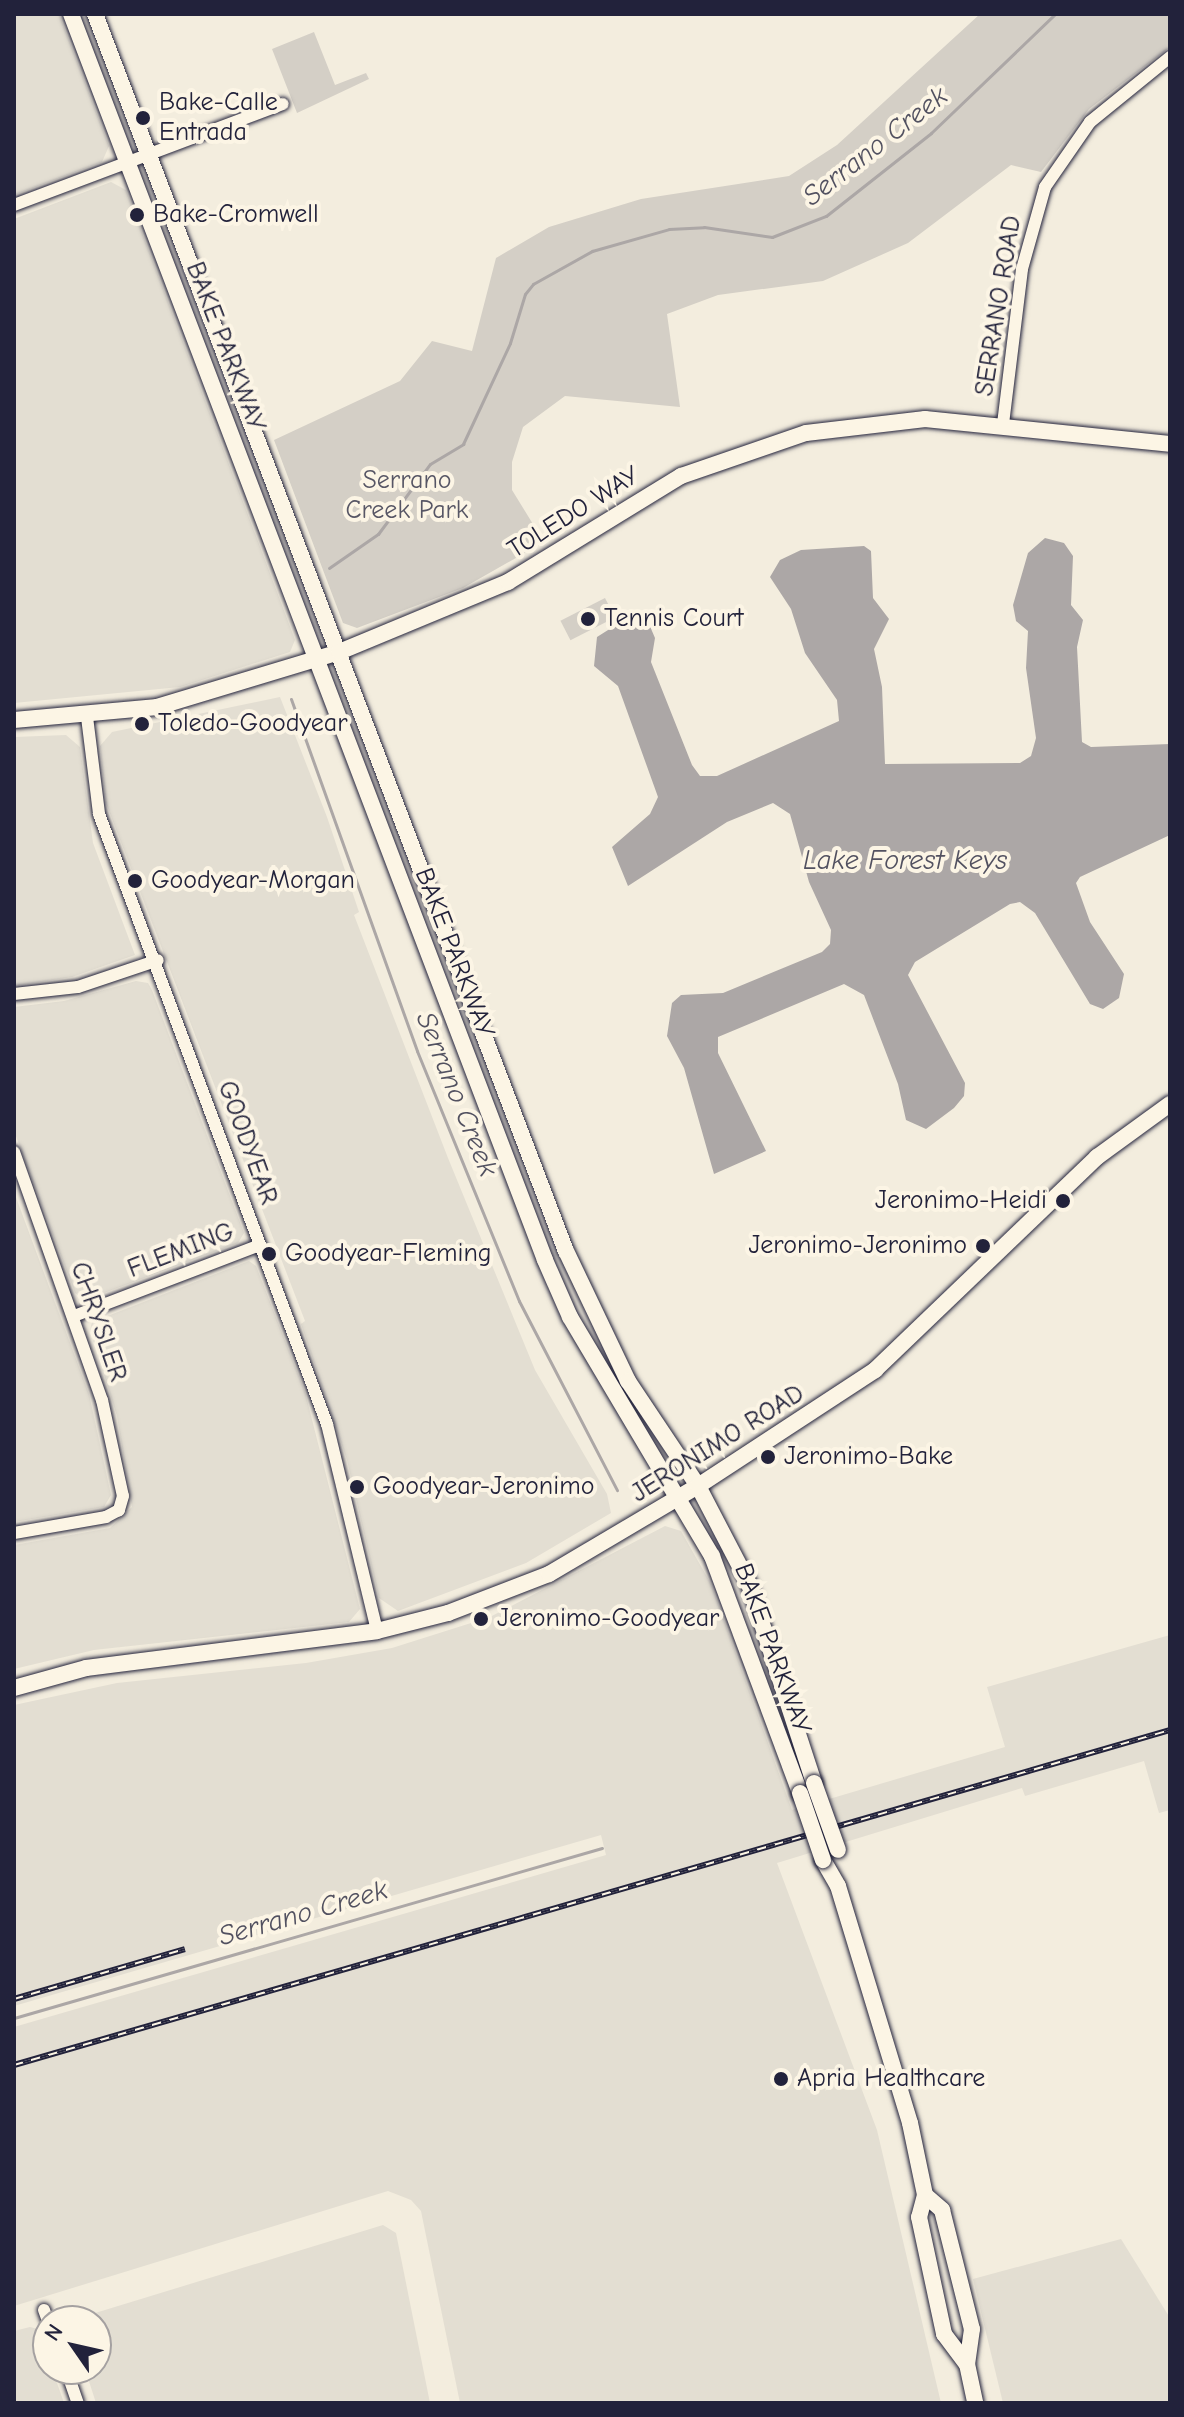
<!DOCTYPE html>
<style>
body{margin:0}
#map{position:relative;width:1184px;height:2417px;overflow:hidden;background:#f3edde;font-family:"Comic Neue",sans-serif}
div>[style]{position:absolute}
.built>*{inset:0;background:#e3ded2}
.green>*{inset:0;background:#d4cfc6;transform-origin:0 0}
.water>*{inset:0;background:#aca7a6}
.stream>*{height:3px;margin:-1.5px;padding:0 1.5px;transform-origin:1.5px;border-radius:1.5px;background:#aca7a6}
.roads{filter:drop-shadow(0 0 2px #22223b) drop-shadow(0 0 2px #22223b)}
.minor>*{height:12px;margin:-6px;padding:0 6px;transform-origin:6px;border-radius:6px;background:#fcf5e5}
.major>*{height:16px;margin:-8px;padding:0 8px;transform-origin:8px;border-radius:8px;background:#fcf5e5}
.rail>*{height:6px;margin-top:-3px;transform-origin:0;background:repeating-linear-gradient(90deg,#fcf5e5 0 9px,#22223b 0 18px);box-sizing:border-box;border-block:2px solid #22223b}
.bridges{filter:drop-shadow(0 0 2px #22223b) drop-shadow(0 0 2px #22223b)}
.major-bridge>*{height:16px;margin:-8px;padding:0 8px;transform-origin:8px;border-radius:8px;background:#fcf5e5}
.dots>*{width:22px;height:22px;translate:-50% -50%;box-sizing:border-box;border:4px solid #fcf5e5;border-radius:50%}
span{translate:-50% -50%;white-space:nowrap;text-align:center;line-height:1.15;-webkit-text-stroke:8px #fcf5e5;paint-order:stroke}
.poi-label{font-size:26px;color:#22223b}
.left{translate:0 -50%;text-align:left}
.right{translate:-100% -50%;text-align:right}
.street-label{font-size:26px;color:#22223b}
.park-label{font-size:26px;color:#575665}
.water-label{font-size:28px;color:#525160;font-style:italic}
.frame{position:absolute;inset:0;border:16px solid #22223b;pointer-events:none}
.north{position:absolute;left:32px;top:2305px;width:80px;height:80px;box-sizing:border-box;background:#fcf5e5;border:2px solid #a5a1a1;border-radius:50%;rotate:304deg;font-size:22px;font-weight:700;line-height:32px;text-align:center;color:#22223b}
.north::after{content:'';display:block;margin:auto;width:28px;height:36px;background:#22223b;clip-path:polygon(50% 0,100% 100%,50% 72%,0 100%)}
</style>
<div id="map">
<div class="built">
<i style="clip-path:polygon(14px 14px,59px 14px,109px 146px,102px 162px,14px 195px)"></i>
<i style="clip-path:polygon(111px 182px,126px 190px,295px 640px,290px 652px,180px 687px,14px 703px,14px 219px)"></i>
<i style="clip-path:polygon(280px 697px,327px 817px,359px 912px,354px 915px,448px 1158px,535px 1370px,607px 1494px,611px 1513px,526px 1563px,398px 1611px,379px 1598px,347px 1460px,301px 1324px,305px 1321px,106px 803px,100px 746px,112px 732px)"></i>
<i style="clip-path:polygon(66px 735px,80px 747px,93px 843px,135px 955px,72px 977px,14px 986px,14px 737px)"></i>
<i style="clip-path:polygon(136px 981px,148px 983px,152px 990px,244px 1233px,238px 1243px,85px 1300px,75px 1293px,14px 1131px,14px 1007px,64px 1001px)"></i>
<i style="clip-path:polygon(14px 1192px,89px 1394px,111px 1495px,104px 1507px,14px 1522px)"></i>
<i style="clip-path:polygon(249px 1261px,256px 1266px,305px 1392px,360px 1609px,349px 1622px,94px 1650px,14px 1669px,14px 1545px,110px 1528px,132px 1507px,117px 1416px,90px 1330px,92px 1322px)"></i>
<i style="clip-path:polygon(665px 1526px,681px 1531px,711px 1584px,792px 1810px,1005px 1747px,987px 1687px,1170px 1635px,1170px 1810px,1159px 1813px,1144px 1761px,1025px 1796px,1022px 1788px,777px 1863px,877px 2130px,941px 2403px,460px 2403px,421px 2211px,411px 2200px,388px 2191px,14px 2306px,14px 2027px,606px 1855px,601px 1835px,14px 2006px,14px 1705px,117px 1683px,306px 1663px,392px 1648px,490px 1617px)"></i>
<i style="clip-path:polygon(383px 2225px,396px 2233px,430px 2403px,96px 2403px,85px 2369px,96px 2369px,96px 2321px,69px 2321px)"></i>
<i style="clip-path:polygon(1121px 2239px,1170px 2318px,1170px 2403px,1003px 2403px,973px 2279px)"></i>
<i style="clip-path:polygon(30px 2327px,38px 2329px,64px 2403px,14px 2403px,14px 2331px)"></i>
</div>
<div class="green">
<i style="clip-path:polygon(980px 14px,1170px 14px,1170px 47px,1089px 109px,1041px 172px,1011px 165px,908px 243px,823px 281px,718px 295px,667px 314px,680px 407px,565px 396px,523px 427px,512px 462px,512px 490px,544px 542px,463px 588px,357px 628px,343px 623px,274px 440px,400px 381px,432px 341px,472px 351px,496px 258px,549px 227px,641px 199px,789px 176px,837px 145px)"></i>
<i style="clip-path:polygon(314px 32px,335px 85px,366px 73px,369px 79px,297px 113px,272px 49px)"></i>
<i style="left:605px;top:598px;width:22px;height:50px;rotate:63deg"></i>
</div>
<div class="water">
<i style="clip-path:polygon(1045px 538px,1064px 543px,1073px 556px,1071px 605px,1083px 620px,1077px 647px,1082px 742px,1091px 747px,1170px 744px,1170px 835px,1080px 877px,1076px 883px,1090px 922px,1124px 974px,1119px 998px,1103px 1009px,1090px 1004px,1035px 913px,1020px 902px,1010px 904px,915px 962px,908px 975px,965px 1083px,964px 1096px,954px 1108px,926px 1129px,906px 1120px,898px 1084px,864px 995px,844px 984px,718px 1037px,718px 1053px,766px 1151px,714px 1174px,684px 1068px,667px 1036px,672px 1003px,681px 995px,723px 993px,822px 952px,830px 944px,831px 930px,809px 882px,790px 814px,773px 803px,727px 822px,628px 886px,612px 847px,650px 814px,658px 797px,618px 686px,594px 666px,597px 637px,627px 618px,649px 624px,655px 638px,651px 662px,692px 765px,700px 776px,717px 776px,839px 721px,837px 700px,805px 653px,791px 609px,770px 577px,780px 560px,801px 550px,864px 546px,871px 551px,873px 598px,889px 619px,874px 649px,882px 687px,885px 764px,1020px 763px,1031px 756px,1036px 738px,1026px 668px,1028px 631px,1016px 621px,1013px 605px,1028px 553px)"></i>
</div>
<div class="stream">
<i style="left:329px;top:568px;width:60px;rotate:-34.8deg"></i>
<i style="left:378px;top:534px;width:87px;rotate:-53.4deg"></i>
<i style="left:430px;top:464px;width:39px;rotate:-31deg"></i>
<i style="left:463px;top:444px;width:111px;rotate:-65deg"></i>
<i style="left:510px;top:343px;width:51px;rotate:-73deg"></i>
<i style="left:525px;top:294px;width:13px;rotate:-51deg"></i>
<i style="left:533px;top:284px;width:68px;rotate:-29.2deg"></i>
<i style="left:592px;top:251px;width:80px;rotate:-15.9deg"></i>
<i style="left:669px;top:229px;width:35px;rotate:-3deg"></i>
<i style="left:704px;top:227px;width:69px;rotate:8.4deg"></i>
<i style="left:772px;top:237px;width:58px;rotate:-21.3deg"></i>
<i style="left:826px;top:216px;width:134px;rotate:-38.3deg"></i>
<i style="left:931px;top:133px;width:172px;rotate:-43.8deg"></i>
<i style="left:291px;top:699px;width:374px;rotate:70.3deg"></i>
<i style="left:417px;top:1051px;width:270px;rotate:67.8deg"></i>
<i style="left:519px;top:1301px;width:213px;rotate:62.6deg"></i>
<i style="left:14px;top:2018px;width:612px;rotate:-16.13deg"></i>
</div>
<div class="roads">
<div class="minor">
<i style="left:14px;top:205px;width:287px;rotate:-20.6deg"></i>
<i style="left:1003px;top:424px;width:156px;rotate:-83deg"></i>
<i style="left:1022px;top:269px;width:85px;rotate:-74.3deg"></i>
<i style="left:1045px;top:187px;width:79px;rotate:-55.3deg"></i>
<i style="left:1090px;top:122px;width:103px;rotate:-39.1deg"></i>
<i style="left:87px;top:717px;width:98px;rotate:82.9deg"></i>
<i style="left:99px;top:814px;width:651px;rotate:69.51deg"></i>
<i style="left:327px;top:1424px;width:213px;rotate:76.4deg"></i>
<i style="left:14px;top:994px;width:64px;rotate:-6.2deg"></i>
<i style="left:78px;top:987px;width:84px;rotate:-18.6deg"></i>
<i style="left:14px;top:1152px;width:263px;rotate:70.5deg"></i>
<i style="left:102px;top:1400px;width:98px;rotate:77.7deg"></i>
<i style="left:123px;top:1496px;width:15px;rotate:106deg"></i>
<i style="left:119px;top:1510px;width:15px;rotate:152deg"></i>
<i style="left:106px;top:1517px;width:93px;rotate:170.1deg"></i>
<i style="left:74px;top:1316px;width:199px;rotate:-20.9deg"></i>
<i style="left:44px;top:2310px;width:12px;rotate:70deg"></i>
<i style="left:66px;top:2369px;width:36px;rotate:71deg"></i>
</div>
<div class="major">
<i style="left:71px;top:14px;width:1333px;rotate:69.17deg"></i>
<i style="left:545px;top:1260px;width:62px;rotate:66.3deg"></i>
<i style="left:570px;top:1317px;width:278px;rotate:59.3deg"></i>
<i style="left:712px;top:1556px;width:253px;rotate:69.6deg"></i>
<i style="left:95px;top:14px;width:1324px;rotate:69.16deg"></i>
<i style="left:566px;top:1251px;width:144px;rotate:64.5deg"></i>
<i style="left:628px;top:1381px;width:126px;rotate:56.3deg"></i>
<i style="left:698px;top:1486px;width:110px;rotate:62.5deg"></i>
<i style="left:749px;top:1584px;width:209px;rotate:71.9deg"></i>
<i style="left:14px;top:720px;width:144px;rotate:-5.2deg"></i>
<i style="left:157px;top:707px;width:190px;rotate:-16.8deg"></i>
<i style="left:339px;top:652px;width:183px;rotate:-22.5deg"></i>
<i style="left:508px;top:582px;width:203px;rotate:-31.5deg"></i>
<i style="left:681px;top:476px;width:132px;rotate:-19deg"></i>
<i style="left:806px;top:433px;width:120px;rotate:-6.7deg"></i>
<i style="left:925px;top:419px;width:246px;rotate:5.8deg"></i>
<i style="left:14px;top:1688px;width:75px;rotate:-15.5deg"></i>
<i style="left:86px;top:1668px;width:293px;rotate:-7.2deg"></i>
<i style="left:377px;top:1631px;width:73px;rotate:-14.2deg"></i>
<i style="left:448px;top:1613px;width:108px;rotate:-21.1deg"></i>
<i style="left:549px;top:1574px;width:173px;rotate:-30.6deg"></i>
<i style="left:698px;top:1486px;width:212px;rotate:-33.2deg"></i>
<i style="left:875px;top:1370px;width:308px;rotate:-43.8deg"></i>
<i style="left:1097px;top:1157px;width:90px;rotate:-36deg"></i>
<i style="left:823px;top:1860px;width:30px;rotate:60deg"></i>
<i style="left:838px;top:1886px;width:248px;rotate:73.1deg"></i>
<i style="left:910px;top:2123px;width:74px;rotate:78.2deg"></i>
<i style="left:925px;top:2195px;width:23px;rotate:105deg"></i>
<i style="left:919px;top:2217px;width:120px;rotate:77.9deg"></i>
<i style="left:944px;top:2334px;width:38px;rotate:53deg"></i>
<i style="left:925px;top:2195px;width:23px;rotate:41deg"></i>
<i style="left:942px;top:2210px;width:123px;rotate:75.9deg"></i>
<i style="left:972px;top:2329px;width:35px;rotate:98deg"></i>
<i style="left:967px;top:2364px;width:40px;rotate:78deg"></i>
</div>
</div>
<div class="rail">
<i style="left:14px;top:1999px;width:178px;rotate:-16.3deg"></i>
<i style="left:14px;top:2065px;width:1204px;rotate:-16.16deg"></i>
</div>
<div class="bridges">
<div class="major-bridge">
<i style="left:814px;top:1783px;width:71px;rotate:70.3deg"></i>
<i style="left:800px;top:1793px;width:71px;rotate:71.1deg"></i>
</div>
</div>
<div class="dots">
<i style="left:143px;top:118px;background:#22223b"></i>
<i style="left:137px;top:215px;background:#22223b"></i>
<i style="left:588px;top:619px;background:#22223b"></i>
<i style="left:142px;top:724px;background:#22223b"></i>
<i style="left:135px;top:881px;background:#22223b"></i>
<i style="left:1063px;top:1201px;background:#22223b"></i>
<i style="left:983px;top:1246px;background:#22223b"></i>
<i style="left:269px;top:1254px;background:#22223b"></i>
<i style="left:768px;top:1457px;background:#22223b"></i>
<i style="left:357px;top:1487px;background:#22223b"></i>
<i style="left:481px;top:1619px;background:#22223b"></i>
<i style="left:781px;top:2079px;background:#22223b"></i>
</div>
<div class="poi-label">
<span class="left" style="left:159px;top:118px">Bake-Calle<br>Entrada</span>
<span class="left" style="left:153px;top:215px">Bake-Cromwell</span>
<span class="left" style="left:604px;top:619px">Tennis Court</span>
<span class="left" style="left:158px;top:724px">Toledo-Goodyear</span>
<span class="left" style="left:151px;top:881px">Goodyear-Morgan</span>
<span class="right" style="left:1047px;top:1201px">Jeronimo-Heidi</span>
<span class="right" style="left:967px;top:1246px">Jeronimo-Jeronimo</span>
<span class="left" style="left:285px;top:1254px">Goodyear-Fleming</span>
<span class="left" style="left:784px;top:1457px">Jeronimo-Bake</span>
<span class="left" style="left:373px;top:1487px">Goodyear-Jeronimo</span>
<span class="left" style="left:497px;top:1619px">Jeronimo-Goodyear</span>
<span class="left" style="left:797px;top:2079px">Apria Healthcare</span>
</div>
<div class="street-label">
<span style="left:999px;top:306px;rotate:-81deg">SERRANO ROAD</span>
<span style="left:225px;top:347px;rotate:69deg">BAKE PARKWAY</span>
<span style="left:574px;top:513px;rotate:-32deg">TOLEDO WAY</span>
<span style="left:454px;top:953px;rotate:69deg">BAKE PARKWAY</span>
<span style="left:247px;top:1143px;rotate:70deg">GOODYEAR</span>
<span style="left:181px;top:1251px;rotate:-21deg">FLEMING</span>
<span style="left:98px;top:1322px;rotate:71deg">CHRYSLER</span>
<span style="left:718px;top:1444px;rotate:-32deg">JERONIMO ROAD</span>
<span style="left:772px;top:1649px;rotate:70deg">BAKE PARKWAY</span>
</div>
<div class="park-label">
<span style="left:407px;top:496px">Serrano<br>Creek Park</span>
</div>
<div class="water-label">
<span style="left:875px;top:146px;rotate:-38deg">Serrano Creek</span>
<span style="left:905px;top:860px">Lake Forest Keys</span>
<span style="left:457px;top:1094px;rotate:68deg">Serrano Creek</span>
<span style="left:303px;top:1913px;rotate:-16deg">Serrano Creek</span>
</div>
<div class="frame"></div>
<div class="north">N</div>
</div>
